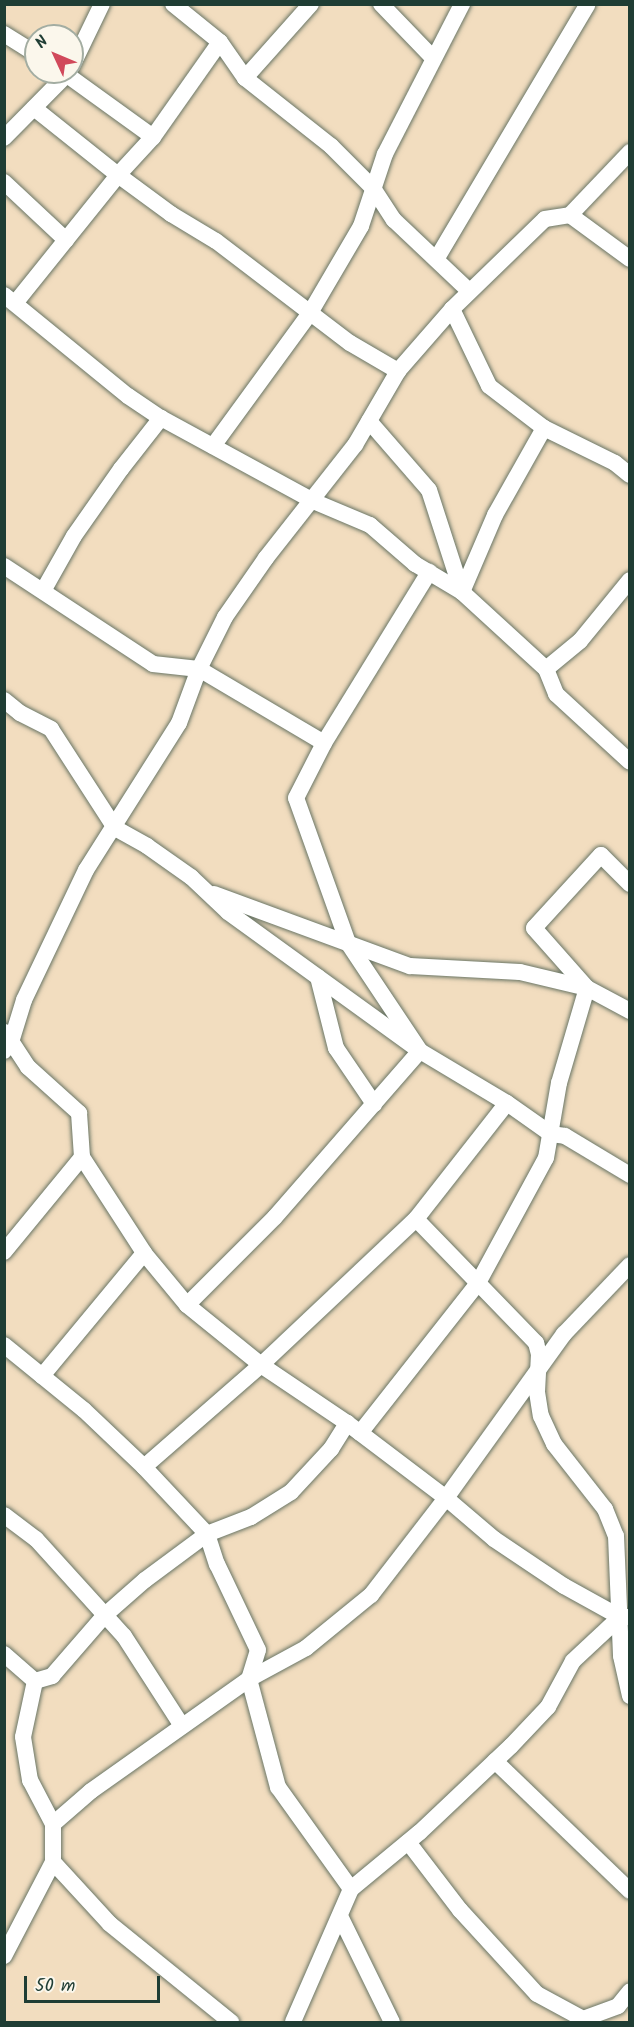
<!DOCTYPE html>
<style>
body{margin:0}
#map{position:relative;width:634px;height:2027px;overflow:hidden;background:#f2ddbf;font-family:Kalam,sans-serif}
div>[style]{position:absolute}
.roads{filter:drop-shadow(0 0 2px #697565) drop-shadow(0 0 2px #697565)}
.minor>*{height:16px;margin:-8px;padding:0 8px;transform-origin:8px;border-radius:8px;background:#fff}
span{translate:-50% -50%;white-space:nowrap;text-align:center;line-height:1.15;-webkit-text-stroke:6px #fbf7ec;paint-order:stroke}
.frame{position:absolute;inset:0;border:6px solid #1f3d34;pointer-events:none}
.north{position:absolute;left:24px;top:24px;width:60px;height:60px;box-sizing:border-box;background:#fbf7ec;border:2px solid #a3ada2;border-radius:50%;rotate:314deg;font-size:16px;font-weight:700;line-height:24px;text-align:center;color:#1f3d34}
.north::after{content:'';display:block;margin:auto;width:21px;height:27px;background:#d1495b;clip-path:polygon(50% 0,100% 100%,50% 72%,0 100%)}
.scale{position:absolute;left:24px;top:1976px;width:136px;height:27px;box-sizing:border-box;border:3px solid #1f3d34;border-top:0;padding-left:8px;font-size:18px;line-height:21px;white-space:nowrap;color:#1f3d34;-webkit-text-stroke:4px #fbf7ec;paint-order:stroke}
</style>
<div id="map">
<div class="roads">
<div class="minor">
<i style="left:173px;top:4px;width:60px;rotate:39deg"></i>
<i style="left:220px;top:42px;width:44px;rotate:55.2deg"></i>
<i style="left:245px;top:78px;width:110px;rotate:38.3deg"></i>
<i style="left:331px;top:146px;width:59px;rotate:45deg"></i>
<i style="left:373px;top:188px;width:38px;rotate:57deg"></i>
<i style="left:394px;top:220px;width:103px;rotate:43.4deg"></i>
<i style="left:381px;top:4px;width:75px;rotate:46.1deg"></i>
<i style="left:4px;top:34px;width:38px;rotate:32deg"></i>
<i style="left:72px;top:66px;width:69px;rotate:-64.2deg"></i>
<i style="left:63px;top:72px;width:111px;rotate:35.8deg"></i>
<i style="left:245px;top:78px;width:99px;rotate:-48.3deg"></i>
<i style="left:34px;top:108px;width:107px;rotate:38.6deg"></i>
<i style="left:118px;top:175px;width:66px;rotate:36.3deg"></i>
<i style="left:171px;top:214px;width:52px;rotate:31deg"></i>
<i style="left:216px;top:241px;width:168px;rotate:37.3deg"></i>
<i style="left:350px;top:343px;width:56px;rotate:30.3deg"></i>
<i style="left:4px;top:138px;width:93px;rotate:-45.4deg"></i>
<i style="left:4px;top:182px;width:85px;rotate:43.1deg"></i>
<i style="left:570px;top:215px;width:74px;rotate:36.3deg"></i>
<i style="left:437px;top:258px;width:295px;rotate:-59.3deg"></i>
<i style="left:4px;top:295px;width:160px;rotate:39.2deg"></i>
<i style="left:128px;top:396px;width:40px;rotate:34deg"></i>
<i style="left:161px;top:418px;width:173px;rotate:28.6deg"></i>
<i style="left:313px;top:501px;width:62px;rotate:22.8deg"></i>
<i style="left:370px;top:525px;width:60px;rotate:40.9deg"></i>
<i style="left:415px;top:564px;width:55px;rotate:30.8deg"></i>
<i style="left:462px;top:592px;width:114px;rotate:42.5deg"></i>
<i style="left:546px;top:669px;width:27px;rotate:68deg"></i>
<i style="left:556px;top:694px;width:100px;rotate:42.6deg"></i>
<i style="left:16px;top:302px;width:163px;rotate:-51.2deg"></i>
<i style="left:118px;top:175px;width:52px;rotate:-47.4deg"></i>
<i style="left:153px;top:137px;width:116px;rotate:-54.8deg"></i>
<i style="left:452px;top:309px;width:85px;rotate:64.3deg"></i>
<i style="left:489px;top:386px;width:69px;rotate:37.4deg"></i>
<i style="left:544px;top:428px;width:79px;rotate:26.2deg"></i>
<i style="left:615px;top:463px;width:19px;rotate:39deg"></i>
<i style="left:369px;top:421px;width:91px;rotate:49deg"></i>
<i style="left:429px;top:490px;width:107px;rotate:72.1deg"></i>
<i style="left:213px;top:446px;width:165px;rotate:-53.9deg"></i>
<i style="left:310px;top:313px;width:101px;rotate:-59.6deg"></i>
<i style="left:361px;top:226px;width:76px;rotate:-71.6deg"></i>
<i style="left:385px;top:154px;width:169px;rotate:-62.8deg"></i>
<i style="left:4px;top:566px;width:178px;rotate:33.3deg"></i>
<i style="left:153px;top:664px;width:46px;rotate:6.2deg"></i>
<i style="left:199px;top:669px;width:145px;rotate:30.6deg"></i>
<i style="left:43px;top:591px;width:63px;rotate:-60.6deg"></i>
<i style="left:74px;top:536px;width:82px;rotate:-55deg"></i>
<i style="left:121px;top:469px;width:65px;rotate:-51.9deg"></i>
<i style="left:462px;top:592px;width:84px;rotate:-66.8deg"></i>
<i style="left:495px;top:515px;width:100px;rotate:-60.6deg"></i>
<i style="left:546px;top:669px;width:44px;rotate:-39.5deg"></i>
<i style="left:580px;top:641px;width:79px;rotate:-50.7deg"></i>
<i style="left:4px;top:700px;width:21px;rotate:39deg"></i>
<i style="left:20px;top:713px;width:35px;rotate:27deg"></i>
<i style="left:51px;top:729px;width:118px;rotate:57.1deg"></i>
<i style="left:115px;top:828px;width:37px;rotate:29deg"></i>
<i style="left:147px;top:846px;width:54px;rotate:35.2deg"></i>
<i style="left:191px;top:877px;width:51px;rotate:43.4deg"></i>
<i style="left:228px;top:912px;width:237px;rotate:35.9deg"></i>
<i style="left:420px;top:1051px;width:101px;rotate:30.9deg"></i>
<i style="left:507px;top:1103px;width:54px;rotate:35.2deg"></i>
<i style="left:551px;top:1134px;width:14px;rotate:8deg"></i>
<i style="left:565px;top:1136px;width:76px;rotate:31deg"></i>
<i style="left:214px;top:894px;width:209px;rotate:20.2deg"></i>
<i style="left:410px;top:966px;width:110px;rotate:3.1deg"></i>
<i style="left:520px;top:972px;width:69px;rotate:13.4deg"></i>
<i style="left:587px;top:988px;width:80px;rotate:-131.5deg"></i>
<i style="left:534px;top:928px;width:99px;rotate:-47.5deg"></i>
<i style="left:601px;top:855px;width:41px;rotate:45deg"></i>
<i style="left:318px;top:977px;width:73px;rotate:75.8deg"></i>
<i style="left:336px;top:1048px;width:68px;rotate:55.8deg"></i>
<i style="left:5px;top:1032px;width:42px;rotate:56.7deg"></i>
<i style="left:28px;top:1067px;width:69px;rotate:42deg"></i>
<i style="left:79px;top:1113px;width:44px;rotate:86.1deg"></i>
<i style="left:82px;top:1157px;width:114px;rotate:57.1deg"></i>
<i style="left:144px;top:1253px;width:67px;rotate:50.4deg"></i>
<i style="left:187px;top:1305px;width:95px;rotate:39deg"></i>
<i style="left:261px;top:1365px;width:104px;rotate:34deg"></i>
<i style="left:347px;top:1423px;width:124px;rotate:37.1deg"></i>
<i style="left:446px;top:1498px;width:63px;rotate:40.5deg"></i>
<i style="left:494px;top:1539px;width:84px;rotate:33.9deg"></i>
<i style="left:564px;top:1586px;width:64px;rotate:29deg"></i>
<i style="left:620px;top:1617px;width:10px"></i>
<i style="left:4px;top:1051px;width:14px;rotate:-56deg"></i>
<i style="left:12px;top:1039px;width:41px;rotate:-72.9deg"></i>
<i style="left:24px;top:1000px;width:144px;rotate:-64.5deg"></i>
<i style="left:86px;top:870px;width:174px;rotate:-57.7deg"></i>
<i style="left:179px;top:723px;width:58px;rotate:-69.7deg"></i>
<i style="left:199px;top:669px;width:58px;rotate:-63.4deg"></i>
<i style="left:225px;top:617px;width:72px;rotate:-55.2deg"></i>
<i style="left:266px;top:558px;width:144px;rotate:-51.8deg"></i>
<i style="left:355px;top:445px;width:86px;rotate:-59.8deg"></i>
<i style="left:398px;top:371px;width:82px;rotate:-48.9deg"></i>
<i style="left:452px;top:309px;width:129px;rotate:-44.1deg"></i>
<i style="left:545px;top:219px;width:25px;rotate:-9deg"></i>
<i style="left:570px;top:215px;width:87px;rotate:-46.4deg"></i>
<i style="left:416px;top:1219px;width:173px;rotate:45.9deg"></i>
<i style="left:536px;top:1343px;width:11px;rotate:75deg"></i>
<i style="left:539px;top:1354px;width:38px;rotate:93deg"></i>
<i style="left:537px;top:1392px;width:24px;rotate:81deg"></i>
<i style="left:541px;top:1416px;width:31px;rotate:65deg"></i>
<i style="left:554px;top:1444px;width:83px;rotate:51.9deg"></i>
<i style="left:605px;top:1509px;width:29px;rotate:68deg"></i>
<i style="left:616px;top:1536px;width:120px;rotate:87.6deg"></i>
<i style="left:621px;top:1656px;width:41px;rotate:77.3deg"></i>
<i style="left:4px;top:1252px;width:123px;rotate:-50.6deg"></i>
<i style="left:187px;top:1305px;width:124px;rotate:-45deg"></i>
<i style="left:275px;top:1217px;width:220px;rotate:-48.9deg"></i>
<i style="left:420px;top:1051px;width:130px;rotate:-123.7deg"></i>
<i style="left:348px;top:943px;width:154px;rotate:-109.7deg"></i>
<i style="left:296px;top:798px;width:62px;rotate:-63deg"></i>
<i style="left:324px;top:743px;width:201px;rotate:-58.4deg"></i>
<i style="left:4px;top:1345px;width:103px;rotate:39.1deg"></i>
<i style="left:84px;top:1410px;width:83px;rotate:43.5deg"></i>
<i style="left:144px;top:1467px;width:92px;rotate:46.8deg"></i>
<i style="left:207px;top:1534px;width:32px;rotate:72deg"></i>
<i style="left:217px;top:1564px;width:95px;rotate:64.5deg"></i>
<i style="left:258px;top:1650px;width:30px;rotate:107deg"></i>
<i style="left:249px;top:1679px;width:112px;rotate:75deg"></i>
<i style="left:278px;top:1787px;width:125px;rotate:54.4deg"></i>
<i style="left:351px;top:1889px;width:145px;rotate:113.6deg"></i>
<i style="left:42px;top:1376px;width:160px;rotate:-50.3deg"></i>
<i style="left:360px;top:1433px;width:191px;rotate:-51.8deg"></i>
<i style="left:478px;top:1283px;width:142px;rotate:-61.5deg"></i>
<i style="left:546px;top:1158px;width:76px;rotate:-80.2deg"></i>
<i style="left:559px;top:1083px;width:99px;rotate:-73.6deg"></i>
<i style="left:587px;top:988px;width:49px;rotate:28.1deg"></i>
<i style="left:144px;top:1467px;width:155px;rotate:-41.1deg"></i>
<i style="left:261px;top:1365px;width:213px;rotate:-43.3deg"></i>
<i style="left:416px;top:1219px;width:147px;rotate:-51.9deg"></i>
<i style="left:4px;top:1515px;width:40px;rotate:37deg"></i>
<i style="left:36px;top:1539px;width:131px;rotate:47.8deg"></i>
<i style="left:124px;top:1636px;width:107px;rotate:57.2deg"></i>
<i style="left:4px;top:1654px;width:41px;rotate:41.1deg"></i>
<i style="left:35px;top:1681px;width:57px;rotate:102.1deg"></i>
<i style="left:23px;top:1737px;width:44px;rotate:80.8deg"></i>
<i style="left:30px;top:1780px;width:50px;rotate:62.4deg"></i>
<i style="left:53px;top:1824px;width:38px;rotate:90deg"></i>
<i style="left:53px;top:1862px;width:106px;rotate:117.5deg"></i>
<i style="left:35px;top:1681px;width:18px;rotate:-16deg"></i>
<i style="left:52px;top:1676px;width:81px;rotate:-49deg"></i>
<i style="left:105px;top:1615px;width:53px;rotate:-41.2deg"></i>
<i style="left:145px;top:1580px;width:77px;rotate:-36.6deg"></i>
<i style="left:207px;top:1534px;width:47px;rotate:-21.1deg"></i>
<i style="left:251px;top:1517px;width:47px;rotate:-32deg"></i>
<i style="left:291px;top:1492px;width:59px;rotate:-47.1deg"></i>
<i style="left:331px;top:1449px;width:31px;rotate:-58deg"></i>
<i style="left:495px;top:1761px;width:187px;rotate:43.9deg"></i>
<i style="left:53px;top:1824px;width:50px;rotate:-41deg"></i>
<i style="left:91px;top:1791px;width:194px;rotate:-35.3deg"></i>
<i style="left:249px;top:1679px;width:65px;rotate:-28.5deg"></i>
<i style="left:306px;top:1648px;width:84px;rotate:-39.2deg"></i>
<i style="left:371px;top:1595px;width:123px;rotate:-52.3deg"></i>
<i style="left:446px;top:1498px;width:202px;rotate:-54.3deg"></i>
<i style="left:564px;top:1334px;width:95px;rotate:-46.3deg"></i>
<i style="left:408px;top:1842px;width:86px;rotate:52.6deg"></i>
<i style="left:460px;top:1910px;width:114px;rotate:47.5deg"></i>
<i style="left:537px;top:1994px;width:52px;rotate:28.5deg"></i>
<i style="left:583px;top:2019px;width:37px;rotate:-20deg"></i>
<i style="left:618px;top:2006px;width:19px;rotate:-51deg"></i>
<i style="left:53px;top:1862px;width:84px;rotate:47.4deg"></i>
<i style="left:110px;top:1924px;width:156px;rotate:39deg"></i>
<i style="left:351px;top:1889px;width:89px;rotate:-39.6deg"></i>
<i style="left:420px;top:1832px;width:125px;rotate:-43.4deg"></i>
<i style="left:511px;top:1746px;width:54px;rotate:-46.5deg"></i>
<i style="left:548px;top:1707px;width:52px;rotate:-61.5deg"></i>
<i style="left:573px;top:1661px;width:64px;rotate:-43.1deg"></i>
<i style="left:340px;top:1916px;width:118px;rotate:63.9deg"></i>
</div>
</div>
<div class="frame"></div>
<div class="north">N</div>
<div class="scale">50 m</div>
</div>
